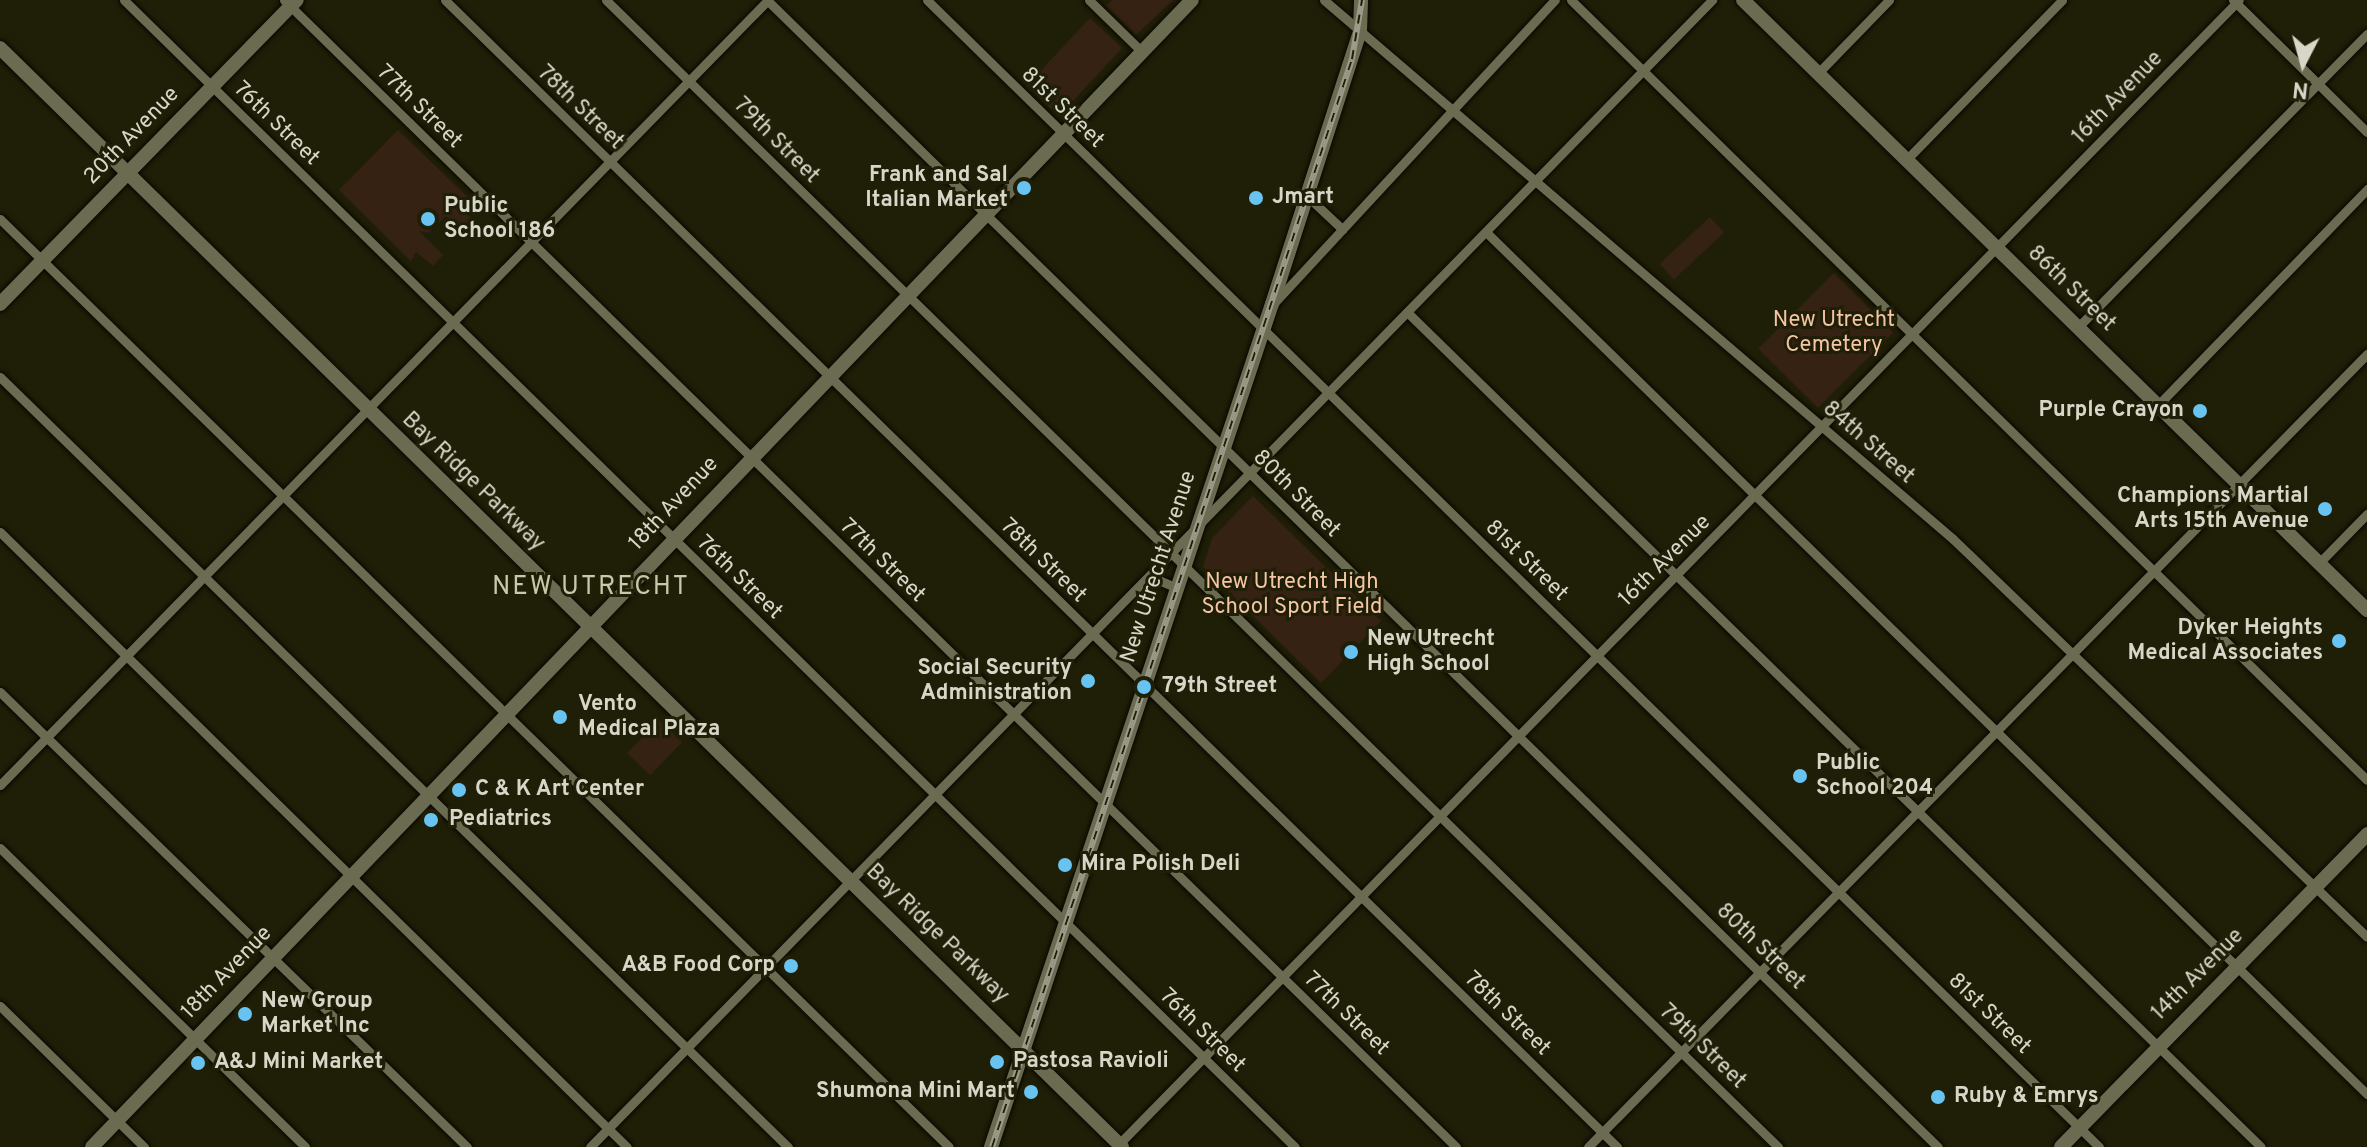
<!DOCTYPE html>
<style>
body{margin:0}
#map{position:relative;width:2367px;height:1147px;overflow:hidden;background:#1f1e07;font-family:Overpass,sans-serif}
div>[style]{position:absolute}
.green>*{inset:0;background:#352213;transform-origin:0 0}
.roads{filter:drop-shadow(0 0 2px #090700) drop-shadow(0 0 2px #090700)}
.street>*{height:9px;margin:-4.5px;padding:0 4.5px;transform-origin:4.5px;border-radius:4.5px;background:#6b6b51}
.secondary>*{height:14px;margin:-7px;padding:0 7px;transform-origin:7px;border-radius:7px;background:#6b6b51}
.rail>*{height:6px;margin-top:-3px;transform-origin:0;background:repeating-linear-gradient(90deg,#1f1e07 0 9px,#9b9b8a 0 18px);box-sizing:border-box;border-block:2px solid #9b9b8a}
.dots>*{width:22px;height:22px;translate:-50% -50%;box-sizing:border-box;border:4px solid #1f1e07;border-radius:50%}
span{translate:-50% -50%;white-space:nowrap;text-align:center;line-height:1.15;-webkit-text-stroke:6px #1f1e07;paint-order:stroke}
.street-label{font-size:22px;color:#d7d7c9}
.poi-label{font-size:22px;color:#d7d7c9;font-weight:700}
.right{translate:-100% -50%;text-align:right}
.left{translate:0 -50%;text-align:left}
.park-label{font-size:22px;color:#f5c5a4}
.quarter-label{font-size:26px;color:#c8c8ac;letter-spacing:2px}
.north{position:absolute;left:2263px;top:24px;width:80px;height:80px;-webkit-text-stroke:6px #1f1e07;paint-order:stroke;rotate:186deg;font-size:22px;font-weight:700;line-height:32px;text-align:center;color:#d7d7c9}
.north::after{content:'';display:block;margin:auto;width:28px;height:36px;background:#d7d7c9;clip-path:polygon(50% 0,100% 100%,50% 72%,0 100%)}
</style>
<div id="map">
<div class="green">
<i style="clip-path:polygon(1112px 0,1173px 0,1136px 35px,1106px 6px)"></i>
<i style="left:1090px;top:18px;width:44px;height:93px;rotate:43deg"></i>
<i style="clip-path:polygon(398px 130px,471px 200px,462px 209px,475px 223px,464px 234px,446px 216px,428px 233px,419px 231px,443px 255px,433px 266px,416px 252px,411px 261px,339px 190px)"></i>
<i style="left:1710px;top:217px;width:21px;height:69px;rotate:47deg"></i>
<i style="left:1834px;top:273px;width:84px;height:107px;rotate:45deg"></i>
<i style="clip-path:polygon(1253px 496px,1381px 621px,1321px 683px,1203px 567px,1212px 538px)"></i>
<i style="left:659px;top:720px;width:32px;height:46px;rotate:44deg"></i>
</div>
<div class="roads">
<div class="street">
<i style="left:124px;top:0;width:1639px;rotate:44.41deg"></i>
<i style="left:284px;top:0;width:1640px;rotate:44.38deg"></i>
<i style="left:445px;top:0;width:1640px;rotate:44.38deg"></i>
<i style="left:606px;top:0;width:1640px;rotate:44.38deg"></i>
<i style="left:767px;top:0;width:1639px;rotate:44.41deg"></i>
<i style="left:927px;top:0;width:1640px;rotate:44.38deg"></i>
<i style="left:1089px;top:0;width:69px;rotate:44.4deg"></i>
<i style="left:1324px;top:0;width:828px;rotate:40.59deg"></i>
<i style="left:1953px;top:539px;width:574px;rotate:43.87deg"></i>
<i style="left:1571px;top:0;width:1114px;rotate:44.42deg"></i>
<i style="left:2233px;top:0;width:188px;rotate:44.6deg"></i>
<i style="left:1818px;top:73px;width:102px;rotate:-45.8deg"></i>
<i style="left:1907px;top:159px;width:222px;rotate:-45.7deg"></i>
<i style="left:1306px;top:195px;width:50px;rotate:43.4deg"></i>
<i style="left:0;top:219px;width:1327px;rotate:44.36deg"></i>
<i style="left:1486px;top:232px;width:1233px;rotate:44.38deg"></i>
<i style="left:1275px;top:302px;width:412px;rotate:-47.2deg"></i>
<i style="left:1407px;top:312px;width:1194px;rotate:44.36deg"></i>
<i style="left:2078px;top:327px;width:412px;rotate:-45.4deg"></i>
<i style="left:0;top:377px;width:1102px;rotate:44.34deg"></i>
<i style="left:2158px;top:405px;width:301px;rotate:-45.9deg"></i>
<i style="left:0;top:532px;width:878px;rotate:44.45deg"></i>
<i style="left:2319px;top:563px;width:69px;rotate:-45.6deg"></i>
<i style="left:1149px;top:576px;width:28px;rotate:23deg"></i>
<i style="left:0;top:692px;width:652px;rotate:44.25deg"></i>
<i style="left:0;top:785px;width:1098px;rotate:-45.63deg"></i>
<i style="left:0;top:848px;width:427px;rotate:44.4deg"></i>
<i style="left:0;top:1006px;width:202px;rotate:44.4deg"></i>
<i style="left:590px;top:1147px;width:1605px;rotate:-45.63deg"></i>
<i style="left:1116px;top:1147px;width:1605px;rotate:-45.61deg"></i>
<i style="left:1588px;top:1147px;width:1112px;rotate:-45.51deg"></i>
</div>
<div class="secondary">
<i style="left:1743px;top:0;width:873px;rotate:44.35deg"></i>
<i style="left:0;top:48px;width:1571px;rotate:44.41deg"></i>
<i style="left:0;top:304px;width:425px;rotate:-45.7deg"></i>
<i style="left:92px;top:1147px;width:1589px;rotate:-46.2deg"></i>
<i style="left:991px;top:1147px;width:889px;rotate:-71.57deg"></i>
<i style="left:1272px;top:304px;width:287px;rotate:-72.1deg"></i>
<i style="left:1360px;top:31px;width:31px;rotate:-88deg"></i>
<i style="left:2061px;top:1147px;width:438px;rotate:-45.6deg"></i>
</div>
</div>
<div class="rail">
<i style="left:992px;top:1147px;width:1146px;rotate:-71.69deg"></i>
<i style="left:1352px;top:59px;width:60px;rotate:-80.4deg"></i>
</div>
<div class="dots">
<i style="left:1024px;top:188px;background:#69c3f1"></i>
<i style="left:1256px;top:198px;background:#69c3f1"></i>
<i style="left:428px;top:219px;background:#69c3f1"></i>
<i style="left:2200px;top:411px;background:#69c3f1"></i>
<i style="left:2325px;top:509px;background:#69c3f1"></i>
<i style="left:2339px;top:641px;background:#69c3f1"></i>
<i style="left:1351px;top:652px;background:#69c3f1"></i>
<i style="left:1088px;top:681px;background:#69c3f1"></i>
<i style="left:1144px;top:687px;background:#69c3f1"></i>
<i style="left:560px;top:717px;background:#69c3f1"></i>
<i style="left:1800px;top:776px;background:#69c3f1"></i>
<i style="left:459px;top:790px;background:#69c3f1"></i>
<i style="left:431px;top:820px;background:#69c3f1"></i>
<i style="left:1065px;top:865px;background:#69c3f1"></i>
<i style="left:791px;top:966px;background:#69c3f1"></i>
<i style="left:245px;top:1014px;background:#69c3f1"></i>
<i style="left:997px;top:1062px;background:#69c3f1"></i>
<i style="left:198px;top:1063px;background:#69c3f1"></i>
<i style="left:1031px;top:1092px;background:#69c3f1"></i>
<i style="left:1938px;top:1097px;background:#69c3f1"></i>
</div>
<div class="street-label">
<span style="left:2118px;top:98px;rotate:-46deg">16th Avenue</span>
<span style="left:419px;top:107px;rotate:44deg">77th Street</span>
<span style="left:580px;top:108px;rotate:44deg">78th Street</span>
<span style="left:1062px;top:108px;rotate:44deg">81st Street</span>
<span style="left:276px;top:124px;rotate:44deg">76th Street</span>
<span style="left:132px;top:136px;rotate:-46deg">20th Avenue</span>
<span style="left:776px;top:141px;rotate:45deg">79th Street</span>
<span style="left:2071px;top:289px;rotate:44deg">86th Street</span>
<span style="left:1868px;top:443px;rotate:41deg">84th Street</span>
<span style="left:473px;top:482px;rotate:44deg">Bay Ridge Parkway</span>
<span style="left:1296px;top:494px;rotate:45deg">80th Street</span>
<span style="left:674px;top:504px;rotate:-47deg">18th Avenue</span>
<span style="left:882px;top:561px;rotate:44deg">77th Street</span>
<span style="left:1043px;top:561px;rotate:44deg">78th Street</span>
<span style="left:1526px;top:561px;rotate:44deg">81st Street</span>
<span style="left:1665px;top:561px;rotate:-45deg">16th Avenue</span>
<span style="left:1159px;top:567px;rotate:-72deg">New Utrecht Avenue</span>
<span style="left:739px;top:578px;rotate:44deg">76th Street</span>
<span style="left:937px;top:934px;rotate:44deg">Bay Ridge Parkway</span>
<span style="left:1760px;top:947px;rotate:44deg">80th Street</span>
<span style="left:227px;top:973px;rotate:-46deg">18th Avenue</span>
<span style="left:2198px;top:975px;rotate:-45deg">14th Avenue</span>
<span style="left:1346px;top:1014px;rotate:44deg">77th Street</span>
<span style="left:1507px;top:1014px;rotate:44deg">78th Street</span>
<span style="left:1989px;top:1014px;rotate:44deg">81st Street</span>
<span style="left:1202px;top:1031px;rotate:44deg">76th Street</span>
<span style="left:1702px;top:1047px;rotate:44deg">79th Street</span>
</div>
<div class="poi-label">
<span class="right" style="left:1008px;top:188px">Frank and Sal<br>Italian Market</span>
<span class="left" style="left:1272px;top:198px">Jmart</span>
<span class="left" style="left:444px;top:219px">Public<br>School 186</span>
<span class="right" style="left:2184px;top:411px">Purple Crayon</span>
<span class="right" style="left:2309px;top:509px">Champions Martial<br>Arts 15th Avenue</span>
<span class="right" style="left:2323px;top:641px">Dyker Heights<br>Medical Associates</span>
<span class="left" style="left:1367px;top:652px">New Utrecht<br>High School</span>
<span class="right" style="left:1072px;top:681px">Social Security<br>Administration</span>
<span class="left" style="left:1162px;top:687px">79th Street</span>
<span class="left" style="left:578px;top:717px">Vento<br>Medical Plaza</span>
<span class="left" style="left:1816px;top:776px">Public<br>School 204</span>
<span class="left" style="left:475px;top:790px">C &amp; K Art Center</span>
<span class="left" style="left:449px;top:820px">Pediatrics</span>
<span class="left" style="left:1081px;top:865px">Mira Polish Deli</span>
<span class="right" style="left:775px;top:966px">A&amp;B Food Corp</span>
<span class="left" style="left:261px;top:1014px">New Group<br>Market Inc</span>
<span class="left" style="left:1013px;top:1062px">Pastosa Ravioli</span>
<span class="left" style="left:214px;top:1063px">A&amp;J Mini Market</span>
<span class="right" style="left:1015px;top:1092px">Shumona Mini Mart</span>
<span class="left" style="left:1954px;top:1097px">Ruby &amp; Emrys</span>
</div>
<div class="park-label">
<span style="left:1834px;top:333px">New Utrecht<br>Cemetery</span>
<span style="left:1292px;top:595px">New Utrecht High<br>School Sport Field</span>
</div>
<div class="quarter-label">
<span style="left:591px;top:588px">NEW UTRECHT</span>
</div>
<div class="north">N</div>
</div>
